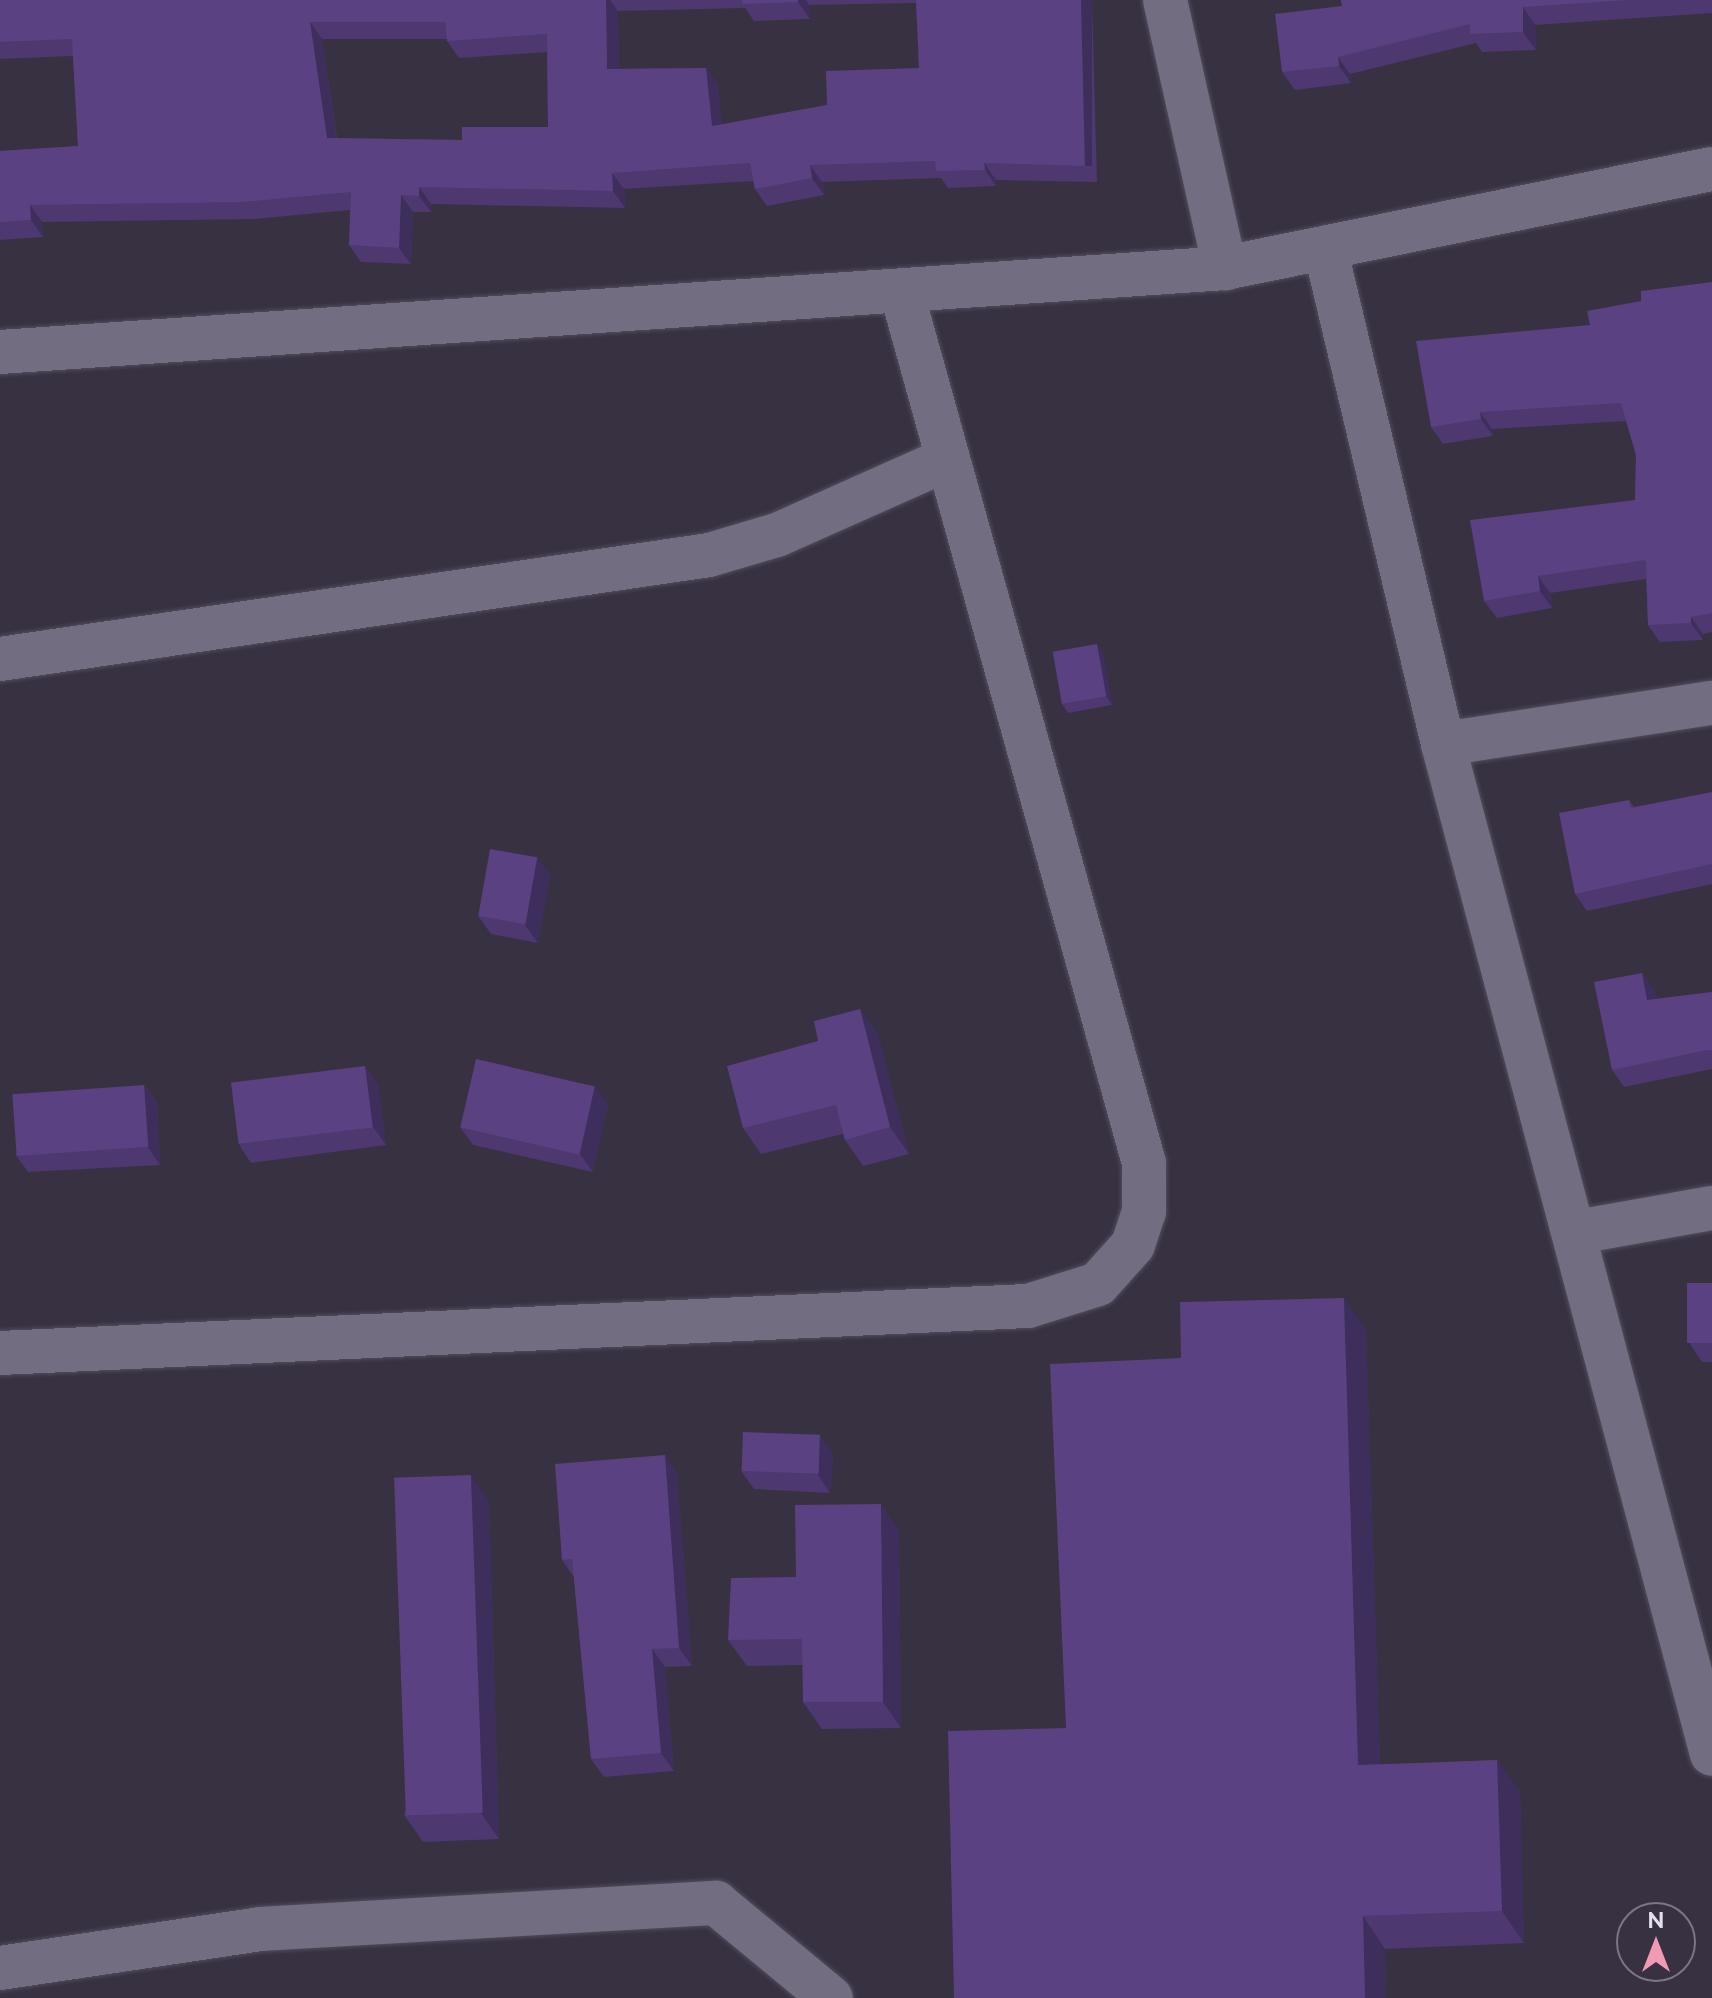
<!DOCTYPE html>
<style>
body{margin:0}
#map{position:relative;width:1712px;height:1998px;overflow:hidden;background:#373142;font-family:Raleway,sans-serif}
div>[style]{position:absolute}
.roads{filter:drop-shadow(0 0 2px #514d5b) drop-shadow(0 0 2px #514d5b)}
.minor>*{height:44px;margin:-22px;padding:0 22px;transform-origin:22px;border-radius:22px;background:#736d81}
.wall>*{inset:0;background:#4d3870}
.shaded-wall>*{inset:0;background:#3e2e5b;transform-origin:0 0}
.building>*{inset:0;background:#594182;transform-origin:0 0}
span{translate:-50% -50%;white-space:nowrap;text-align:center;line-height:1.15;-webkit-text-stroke:7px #373142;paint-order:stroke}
.north{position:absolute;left:1616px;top:1902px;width:80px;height:80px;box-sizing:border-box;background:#373142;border:2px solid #7c7786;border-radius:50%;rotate:0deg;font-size:22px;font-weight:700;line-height:32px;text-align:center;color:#e3e0eb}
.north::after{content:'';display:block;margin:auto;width:28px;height:36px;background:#f19ab3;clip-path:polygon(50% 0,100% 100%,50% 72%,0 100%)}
</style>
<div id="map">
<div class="roads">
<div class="minor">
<i style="left:1165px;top:0;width:275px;rotate:77.4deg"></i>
<i style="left:1326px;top:252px;width:506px;rotate:76.62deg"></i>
<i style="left:1443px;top:744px;width:1045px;rotate:75.09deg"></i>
<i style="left:0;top:352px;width:1228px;rotate:-3.92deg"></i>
<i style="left:1225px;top:268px;width:497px;rotate:-11.5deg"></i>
<i style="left:0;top:659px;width:717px;rotate:-8.34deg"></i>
<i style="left:709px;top:555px;width:71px;rotate:-16.4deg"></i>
<i style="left:777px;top:535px;width:187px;rotate:-24deg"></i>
<i style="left:1443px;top:744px;width:272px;rotate:-8.7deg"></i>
<i style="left:1577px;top:1232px;width:137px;rotate:-10.1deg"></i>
<i style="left:0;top:1353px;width:1029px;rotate:-2.62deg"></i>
<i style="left:1028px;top:1306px;width:73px;rotate:-17.4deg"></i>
<i style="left:1098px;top:1284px;width:52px;rotate:-48.1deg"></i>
<i style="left:1133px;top:1245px;width:35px;rotate:-72deg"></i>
<i style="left:1144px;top:1212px;width:49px;rotate:-90deg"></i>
<i style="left:1144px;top:1163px;width:906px;rotate:-105.55deg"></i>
<i style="left:0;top:1968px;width:263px;rotate:-8.5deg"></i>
<i style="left:260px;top:1929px;width:457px;rotate:-3.3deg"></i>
<i style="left:716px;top:1903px;width:149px;rotate:39.6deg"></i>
</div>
</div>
<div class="wall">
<i style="clip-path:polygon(evenodd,0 0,1092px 0,1097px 182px,996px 180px,996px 186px,948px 188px,941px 178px,822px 182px,824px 195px,767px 206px,755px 189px,753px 181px,624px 189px,625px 208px,431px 204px,431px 212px,413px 212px,411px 264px,361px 262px,349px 245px,350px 210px,255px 219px,42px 222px,43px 237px,0 240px,0 151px,78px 146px,73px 56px,0 59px,0 0,916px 3px,919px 68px,827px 105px,722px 125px,718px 85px,706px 68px,619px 69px,618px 11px,745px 8px,754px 21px,810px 19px,809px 5px,916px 3px,0 0,322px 39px,447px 39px,447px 41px,459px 58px,547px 52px,548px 127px,462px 140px,337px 138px,322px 39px)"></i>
<i style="clip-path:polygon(1341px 0,1712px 0,1712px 13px,1535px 25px,1536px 50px,1482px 52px,1476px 43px,1350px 74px,1351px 83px,1295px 90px,1282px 72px,1342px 6px)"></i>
<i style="clip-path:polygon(1712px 282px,1712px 632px,1703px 634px,1703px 640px,1660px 642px,1648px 625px,1646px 579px,1550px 593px,1552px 608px,1497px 618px,1484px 601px,1635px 500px,1636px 455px,1626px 421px,1492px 429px,1493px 436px,1443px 444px,1431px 427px,1590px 325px,1641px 301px)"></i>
<i style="clip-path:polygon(1103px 653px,1112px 705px,1068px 713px,1062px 704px)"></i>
<i style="clip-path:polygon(1712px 792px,1712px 884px,1587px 911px,1575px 894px,1629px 800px,1634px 807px)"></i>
<i style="clip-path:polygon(550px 875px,538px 943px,491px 934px,478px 916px)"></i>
<i style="clip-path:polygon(1642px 973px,1654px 990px,1656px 999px,1712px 992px,1712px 1069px,1624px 1087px,1612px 1070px)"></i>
<i style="clip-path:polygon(860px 1009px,878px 1035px,909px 1154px,863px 1166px,845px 1140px,843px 1134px,761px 1154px,743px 1128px,818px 1041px)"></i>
<i style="clip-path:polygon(365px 1066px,378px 1084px,386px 1145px,251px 1163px,239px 1145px)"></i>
<i style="clip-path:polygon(144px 1085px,157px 1102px,160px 1165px,28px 1172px,15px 1154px)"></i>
<i style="clip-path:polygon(608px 1104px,593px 1172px,473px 1145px,460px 1127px)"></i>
<i style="clip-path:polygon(1712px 1283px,1712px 1362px,1702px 1362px,1690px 1344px)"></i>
<i style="clip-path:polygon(1366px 1330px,1380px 1765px,1497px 1760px,1520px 1792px,1524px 1943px,1385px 1949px,1386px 1998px,954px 1998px,1066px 1728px)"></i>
<i style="clip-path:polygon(833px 1453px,830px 1493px,754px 1489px,741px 1471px)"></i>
<i style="clip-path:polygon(677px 1473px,692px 1666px,665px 1667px,674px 1771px,604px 1777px,591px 1759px,574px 1577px,562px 1560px)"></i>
<i style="clip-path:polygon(489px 1501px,499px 1839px,423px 1842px,404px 1815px)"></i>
<i style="clip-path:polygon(899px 1530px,901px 1728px,822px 1729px,803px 1702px,803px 1665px,747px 1666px,728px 1640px,796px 1577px)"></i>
</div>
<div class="shaded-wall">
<i style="clip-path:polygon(606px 0,610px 0,618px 11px,619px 86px,607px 69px)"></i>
<i style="clip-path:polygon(798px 0,806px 0,809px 5px,810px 19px,798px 2px)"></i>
<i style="left:1081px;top:0;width:11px;height:166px"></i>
<i style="clip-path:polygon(1523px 7px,1535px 25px,1536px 50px,1523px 32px)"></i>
<i style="clip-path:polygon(310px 22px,322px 39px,339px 155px,327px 138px)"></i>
<i style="clip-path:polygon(1338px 57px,1350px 74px,1351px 83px,1339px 66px)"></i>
<i style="clip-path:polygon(706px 68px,718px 85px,724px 143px,712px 126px)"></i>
<i style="clip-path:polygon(984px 163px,996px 180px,996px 186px,985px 170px)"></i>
<i style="clip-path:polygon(810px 165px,822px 182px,824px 195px,812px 178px)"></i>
<i style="clip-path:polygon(612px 173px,624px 189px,625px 208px,613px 191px)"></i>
<i style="clip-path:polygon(419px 187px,431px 204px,431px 212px,419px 196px)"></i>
<i style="clip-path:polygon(401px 195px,413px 212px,411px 264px,399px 248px)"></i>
<i style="clip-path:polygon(30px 205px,42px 222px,43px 237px,31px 220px)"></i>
<i style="clip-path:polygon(1480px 412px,1492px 429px,1493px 436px,1481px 419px)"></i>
<i style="clip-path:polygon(1538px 576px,1550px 593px,1552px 608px,1540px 591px)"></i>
<i style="clip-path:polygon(1691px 617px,1703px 634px,1703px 640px,1691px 623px)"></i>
<i style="clip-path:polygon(1097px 644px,1103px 653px,1112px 705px,1106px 696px)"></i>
<i style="clip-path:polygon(537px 857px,550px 875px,538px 943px,525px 925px)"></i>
<i style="clip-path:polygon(1642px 973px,1654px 990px,1659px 1017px,1647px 1000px)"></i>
<i style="clip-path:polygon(860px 1009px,878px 1035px,909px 1154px,890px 1127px)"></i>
<i style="clip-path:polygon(365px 1066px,378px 1084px,386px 1145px,373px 1127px)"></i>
<i style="clip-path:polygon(144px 1085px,157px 1102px,160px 1165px,148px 1147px)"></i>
<i style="clip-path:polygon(595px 1086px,608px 1104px,593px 1172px,580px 1154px)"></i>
<i style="clip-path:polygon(1344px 1298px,1366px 1330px,1381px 1797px,1358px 1765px)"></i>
<i style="clip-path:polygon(820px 1435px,833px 1453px,830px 1493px,818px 1475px)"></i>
<i style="clip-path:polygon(665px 1455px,677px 1473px,692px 1666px,679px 1648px)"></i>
<i style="clip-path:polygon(471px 1475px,489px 1501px,499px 1839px,481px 1813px)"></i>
<i style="clip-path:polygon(881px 1504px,899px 1530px,901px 1728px,883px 1702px)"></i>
<i style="clip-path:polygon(652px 1649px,665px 1667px,674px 1771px,661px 1753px)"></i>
<i style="clip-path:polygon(1497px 1760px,1520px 1792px,1524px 1943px,1502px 1911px)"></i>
<i style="clip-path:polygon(1363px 1916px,1385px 1949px,1386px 1998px,1365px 1998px)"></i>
</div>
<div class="building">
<i style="clip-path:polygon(evenodd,0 0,606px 0,607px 69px,706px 68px,712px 126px,827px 105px,826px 71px,919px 68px,916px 0,1081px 0,1085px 166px,984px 163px,985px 170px,936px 171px,935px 161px,810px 165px,812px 178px,755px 189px,750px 163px,612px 173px,613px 191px,419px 187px,419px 196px,401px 195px,399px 248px,349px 245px,351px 192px,243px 202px,30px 205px,31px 220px,0 222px,0 151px,78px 146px,72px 39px,0 42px,0 0,310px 22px,445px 22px,447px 41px,547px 34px,548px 127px,462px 127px,462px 140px,327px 138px,310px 22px)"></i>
<i style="clip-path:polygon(742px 0,798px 0,798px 2px,742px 4px)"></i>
<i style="clip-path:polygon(1341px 0,1629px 0,1523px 7px,1523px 32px,1470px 34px,1470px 24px,1338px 57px,1339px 66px,1282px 72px,1275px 14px,1342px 6px)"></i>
<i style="clip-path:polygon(1712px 282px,1712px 613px,1691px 617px,1691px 623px,1648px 625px,1646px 560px,1538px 576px,1540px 591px,1484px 601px,1470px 520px,1635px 500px,1636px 455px,1621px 403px,1480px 412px,1481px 419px,1431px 427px,1416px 341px,1590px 325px,1587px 311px,1641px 301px,1641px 291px)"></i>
<i style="left:1097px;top:644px;width:53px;height:45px;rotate:80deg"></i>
<i style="clip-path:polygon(1712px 792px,1712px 864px,1575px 894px,1559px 813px,1629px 800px,1631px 808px)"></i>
<i style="left:490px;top:849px;width:48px;height:68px;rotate:10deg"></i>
<i style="clip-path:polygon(1642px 973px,1647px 1000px,1712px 992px,1712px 1050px,1707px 1050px,1612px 1070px,1594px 982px)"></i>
<i style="clip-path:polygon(860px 1009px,890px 1127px,845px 1140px,836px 1105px,743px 1128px,727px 1066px,818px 1041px,814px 1021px)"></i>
<i style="left:476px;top:1059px;width:122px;height:70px;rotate:13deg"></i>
<i style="left:365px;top:1066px;width:62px;height:135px;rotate:83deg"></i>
<i style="left:144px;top:1085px;width:62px;height:132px;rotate:86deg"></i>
<i style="left:1712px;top:1283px;width:60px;height:25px;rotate:90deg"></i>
<i style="clip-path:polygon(1344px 1298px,1358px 1765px,1497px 1760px,1502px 1911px,1363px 1916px,1365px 1998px,954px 1998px,948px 1731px,1066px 1728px,1050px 1364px,1181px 1358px,1180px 1302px)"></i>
<i style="left:743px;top:1432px;width:77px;height:39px;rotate:2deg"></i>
<i style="clip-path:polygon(665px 1455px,679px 1648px,652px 1649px,661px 1753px,591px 1759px,572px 1559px,562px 1560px,555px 1464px)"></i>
<i style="left:471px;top:1475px;width:338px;height:77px;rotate:88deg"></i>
<i style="clip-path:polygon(881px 1504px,883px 1702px,803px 1702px,802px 1639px,728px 1640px,731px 1578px,796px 1577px,795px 1505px)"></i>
</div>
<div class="north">N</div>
</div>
